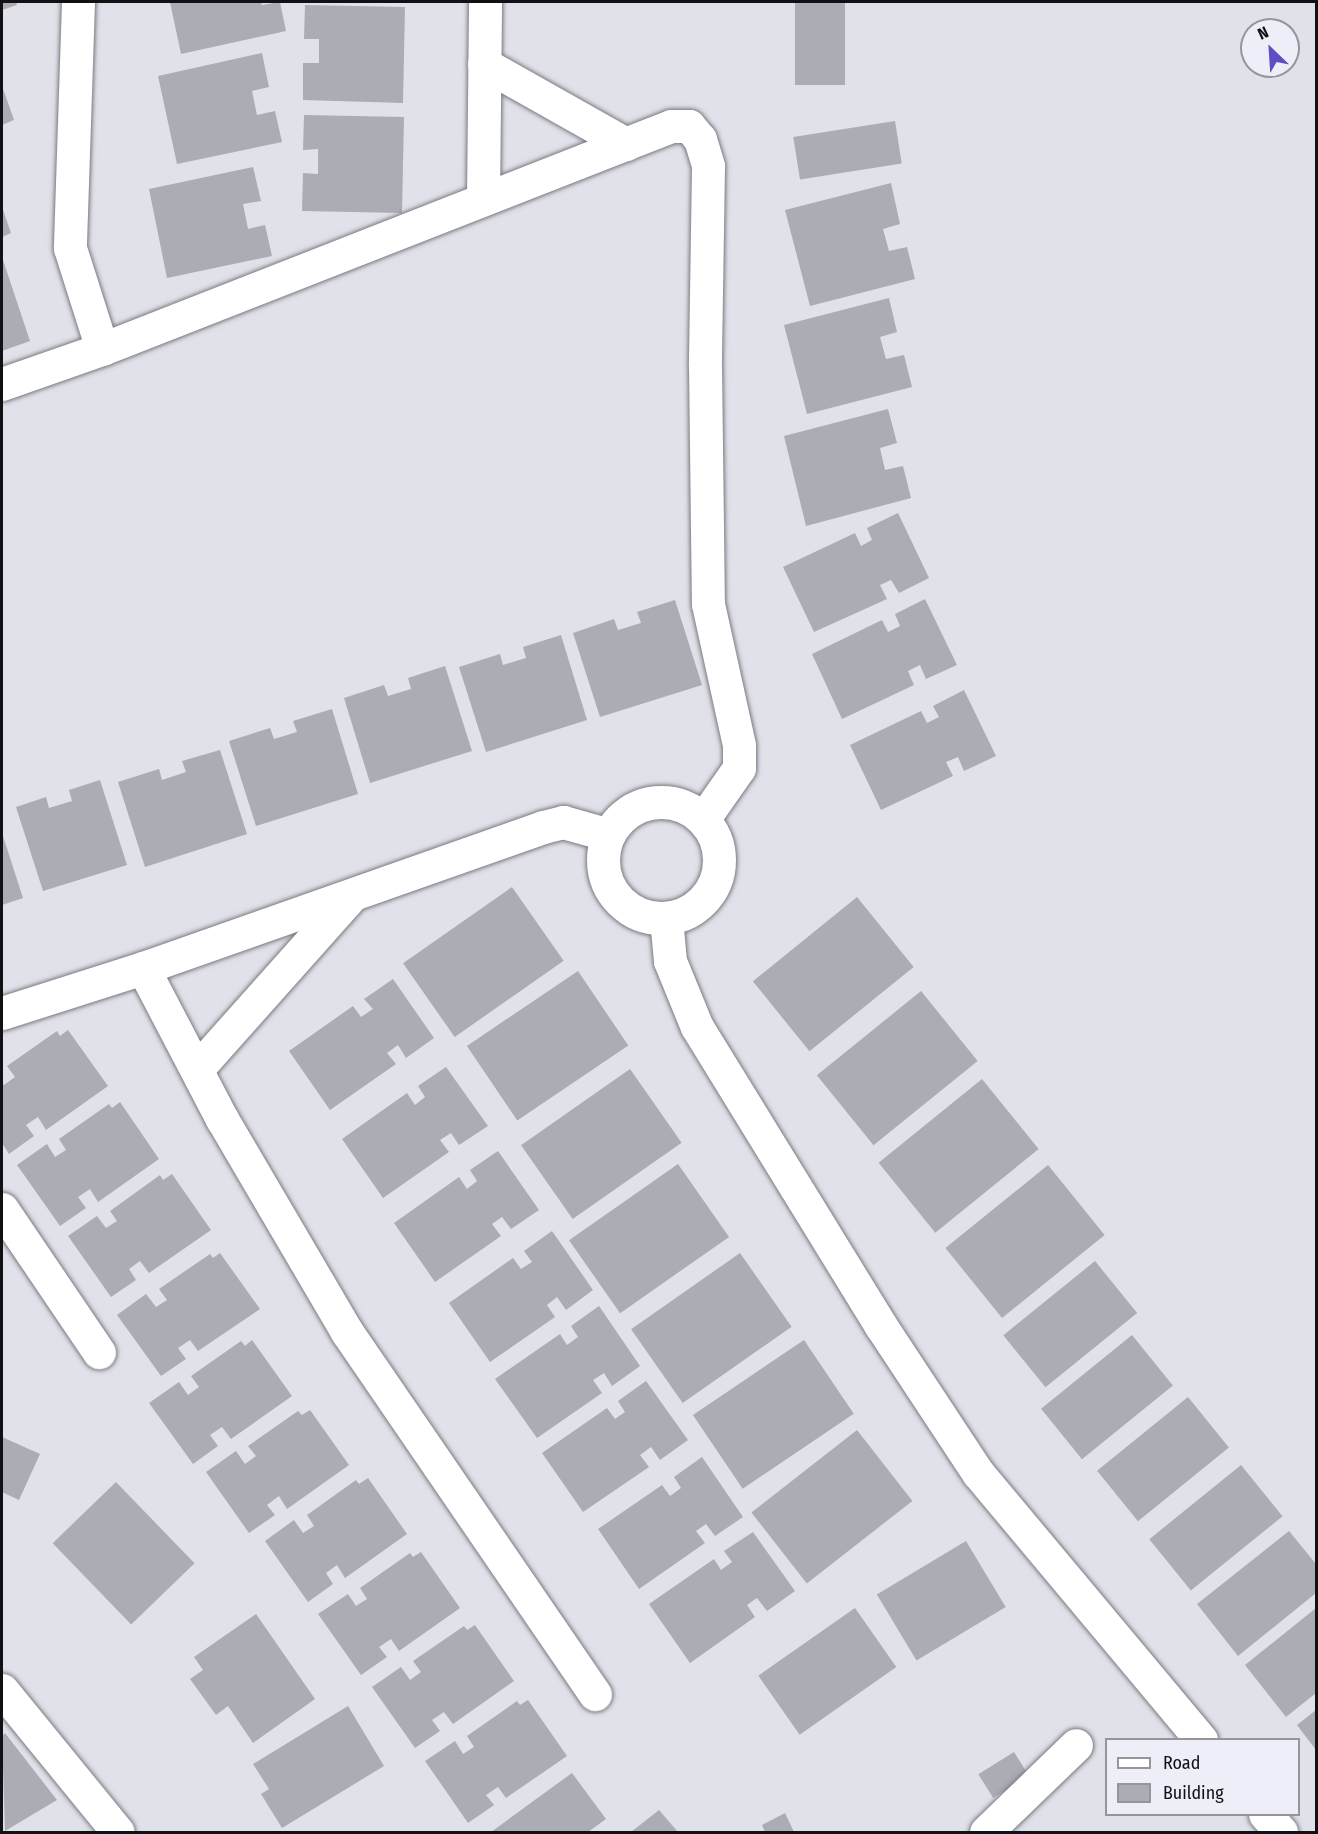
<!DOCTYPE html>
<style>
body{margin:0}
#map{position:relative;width:1318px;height:1834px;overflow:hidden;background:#e0e1e9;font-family:"Fira Sans Condensed",sans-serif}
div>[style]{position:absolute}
.building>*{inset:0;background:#abacb4;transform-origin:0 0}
.roads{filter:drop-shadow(0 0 2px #7a7a82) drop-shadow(0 0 2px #7a7a82)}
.street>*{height:33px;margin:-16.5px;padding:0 16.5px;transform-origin:16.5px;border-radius:16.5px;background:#fff}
.street>.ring{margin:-16.5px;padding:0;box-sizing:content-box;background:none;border:33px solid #fff;border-radius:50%}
span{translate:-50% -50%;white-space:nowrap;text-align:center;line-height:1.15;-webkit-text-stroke:5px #edeef7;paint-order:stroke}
.frame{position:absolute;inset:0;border:3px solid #111114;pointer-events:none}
.legend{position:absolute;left:1105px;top:1738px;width:195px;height:78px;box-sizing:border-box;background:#edeef7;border:2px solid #95969c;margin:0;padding:8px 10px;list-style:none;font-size:18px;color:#111114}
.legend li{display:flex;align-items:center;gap:12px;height:30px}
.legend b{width:30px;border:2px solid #95969c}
.north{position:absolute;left:1240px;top:18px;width:60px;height:60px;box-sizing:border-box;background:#edeef7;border:2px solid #95969c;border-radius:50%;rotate:335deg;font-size:16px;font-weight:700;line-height:24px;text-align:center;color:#111114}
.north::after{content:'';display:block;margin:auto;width:21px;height:27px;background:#5f4dc6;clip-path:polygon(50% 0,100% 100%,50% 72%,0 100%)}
</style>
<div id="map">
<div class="building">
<i style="clip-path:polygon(2px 2px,16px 2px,17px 5px,2px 10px)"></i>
<i style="clip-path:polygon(170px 2px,261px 2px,262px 5px,280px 2px,286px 31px,181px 54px)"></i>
<i style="left:795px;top:2px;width:50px;height:83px"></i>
<i style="clip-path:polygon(305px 5px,405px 7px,403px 103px,303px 100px,303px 63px,319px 63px,319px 39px,304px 39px)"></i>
<i style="clip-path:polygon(262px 53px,269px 87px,252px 91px,257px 115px,275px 111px,282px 142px,177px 164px,158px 76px)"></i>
<i style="clip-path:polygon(2px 86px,14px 120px,2px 125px)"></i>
<i style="clip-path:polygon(304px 115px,404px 117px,402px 213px,302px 211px,303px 173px,318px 174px,318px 149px,303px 150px)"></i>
<i style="left:895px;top:121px;width:43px;height:103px;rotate:81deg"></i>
<i style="clip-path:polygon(253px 167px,261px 201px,243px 204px,248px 229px,265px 225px,272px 256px,167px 278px,149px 189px)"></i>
<i style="clip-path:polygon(891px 183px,900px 224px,883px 229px,889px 251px,907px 247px,915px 279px,810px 306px,785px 210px)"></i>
<i style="clip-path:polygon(2px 207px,11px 233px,2px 237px)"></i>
<i style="clip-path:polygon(2px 257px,30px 341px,2px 351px)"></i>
<i style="clip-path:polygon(889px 298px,897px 332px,880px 337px,886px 359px,904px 355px,912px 387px,807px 414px,784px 325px)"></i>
<i style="clip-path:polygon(888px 409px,897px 443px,880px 448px,885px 470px,903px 466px,911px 498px,806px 526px,784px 436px)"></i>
<i style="clip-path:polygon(898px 513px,929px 578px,899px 593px,891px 580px,880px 585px,887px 599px,814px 632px,783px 567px,855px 533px,861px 546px,872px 540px,867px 528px)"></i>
<i style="clip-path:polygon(925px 599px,957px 665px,926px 679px,920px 665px,908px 671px,914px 685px,842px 719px,812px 654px,882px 620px,888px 632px,900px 626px,895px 614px)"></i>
<i style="clip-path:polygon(675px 600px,702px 685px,600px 717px,573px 633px,614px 619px,618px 630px,641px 623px,637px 612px)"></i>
<i style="clip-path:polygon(561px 635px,587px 720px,486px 752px,459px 667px,500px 654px,503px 665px,526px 658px,523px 647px)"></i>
<i style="clip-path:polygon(445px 666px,472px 751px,370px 783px,344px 698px,384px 685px,388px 696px,411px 689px,408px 678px)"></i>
<i style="clip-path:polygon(964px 690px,996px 756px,964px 771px,958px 757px,946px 762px,953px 776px,881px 810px,850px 745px,921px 711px,927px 723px,939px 717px,933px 706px)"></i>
<i style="clip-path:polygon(332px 709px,358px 794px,256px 826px,229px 741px,270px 728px,274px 739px,297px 732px,293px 721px)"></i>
<i style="clip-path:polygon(220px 750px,247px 834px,145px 867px,118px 782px,159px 769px,162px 780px,186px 772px,182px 761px)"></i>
<i style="clip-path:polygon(100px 780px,127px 865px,43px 891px,16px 807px,46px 797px,49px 808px,72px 801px,69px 790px)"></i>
<i style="clip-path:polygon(2px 833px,23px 898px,2px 905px)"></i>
<i style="left:512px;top:887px;width:90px;height:133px;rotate:55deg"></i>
<i style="left:857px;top:897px;width:90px;height:134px;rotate:51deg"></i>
<i style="left:578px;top:971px;width:90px;height:134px;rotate:56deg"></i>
<i style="clip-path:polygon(393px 979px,434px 1038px,406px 1058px,398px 1045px,387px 1053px,396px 1064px,330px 1110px,289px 1051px,353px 1006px,361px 1017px,373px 1009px,364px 999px)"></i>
<i style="left:921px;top:991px;width:90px;height:134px;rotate:51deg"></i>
<i style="clip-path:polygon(68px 1030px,108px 1086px,46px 1130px,38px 1117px,26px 1125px,34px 1136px,9px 1154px,2px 1143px,2px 1082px,4px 1085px,15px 1077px,7px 1066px,57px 1031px,60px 1036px)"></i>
<i style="clip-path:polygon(446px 1067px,488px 1126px,459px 1145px,451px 1133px,440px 1140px,449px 1152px,383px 1198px,342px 1139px,407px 1093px,415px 1105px,425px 1097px,418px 1086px)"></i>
<i style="left:630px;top:1069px;width:90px;height:133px;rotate:55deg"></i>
<i style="left:982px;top:1079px;width:90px;height:133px;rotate:51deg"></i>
<i style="clip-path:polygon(120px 1102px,159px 1159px,98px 1202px,90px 1189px,78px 1197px,86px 1208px,60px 1226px,17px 1165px,47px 1144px,55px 1157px,66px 1150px,59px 1139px,109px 1104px,112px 1108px)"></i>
<i style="clip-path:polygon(498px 1151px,539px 1210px,511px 1229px,502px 1217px,492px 1224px,501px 1236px,435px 1282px,394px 1223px,459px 1177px,467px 1189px,477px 1181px,470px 1170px)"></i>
<i style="left:678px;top:1164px;width:89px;height:133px;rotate:55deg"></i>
<i style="left:1048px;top:1165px;width:90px;height:132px;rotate:51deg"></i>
<i style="clip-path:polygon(172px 1174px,211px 1230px,149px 1273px,140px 1261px,129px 1269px,136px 1280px,111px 1297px,68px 1236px,97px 1216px,106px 1228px,117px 1221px,110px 1211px,160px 1175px,163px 1180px)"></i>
<i style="clip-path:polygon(552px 1231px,593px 1290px,566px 1310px,557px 1297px,547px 1305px,555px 1317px,490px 1362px,449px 1303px,513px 1258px,521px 1269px,532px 1262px,524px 1251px)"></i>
<i style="clip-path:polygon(220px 1253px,260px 1309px,198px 1351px,190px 1340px,178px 1348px,186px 1359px,161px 1376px,117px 1315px,146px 1294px,156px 1307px,167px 1300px,159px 1289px,210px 1254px,213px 1258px)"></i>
<i style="left:740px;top:1253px;width:90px;height:133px;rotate:55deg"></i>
<i style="left:1095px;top:1261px;width:67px;height:118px;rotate:51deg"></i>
<i style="clip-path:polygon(599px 1306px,640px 1366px,612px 1386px,604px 1373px,593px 1380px,602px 1393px,537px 1438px,495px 1379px,560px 1334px,567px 1345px,578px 1337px,571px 1326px)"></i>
<i style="left:1132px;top:1335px;width:65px;height:117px;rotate:51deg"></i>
<i style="clip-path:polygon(252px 1340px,292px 1396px,231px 1439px,222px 1427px,210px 1435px,218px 1446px,193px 1464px,149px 1403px,179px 1382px,188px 1395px,199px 1387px,191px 1376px,241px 1341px,245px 1346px)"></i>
<i style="left:804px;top:1340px;width:89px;height:134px;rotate:56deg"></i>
<i style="clip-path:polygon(646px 1381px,688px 1440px,660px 1460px,651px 1447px,640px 1455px,649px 1467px,583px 1512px,542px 1453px,607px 1408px,615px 1419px,625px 1412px,618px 1401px)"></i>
<i style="left:1188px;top:1397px;width:65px;height:117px;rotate:51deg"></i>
<i style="clip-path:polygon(310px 1410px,349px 1465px,287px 1509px,279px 1496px,267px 1505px,275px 1515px,249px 1533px,206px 1472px,236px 1451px,245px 1464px,256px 1456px,248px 1446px,298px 1411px,302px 1415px)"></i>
<i style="left:857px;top:1430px;width:90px;height:134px;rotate:52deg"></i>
<i style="clip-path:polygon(2px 1437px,40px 1454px,19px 1500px,2px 1492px)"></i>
<i style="clip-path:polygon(702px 1457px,743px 1517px,715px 1536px,706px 1524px,696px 1531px,705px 1543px,639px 1589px,598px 1529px,662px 1485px,670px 1496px,681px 1488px,674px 1477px)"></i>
<i style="left:1241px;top:1465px;width:66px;height:118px;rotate:51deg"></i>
<i style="clip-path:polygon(368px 1478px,407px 1534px,345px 1578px,337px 1565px,326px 1573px,333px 1584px,308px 1602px,265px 1541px,294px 1520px,303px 1533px,314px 1526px,307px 1515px,356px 1480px,359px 1484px)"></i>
<i style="left:116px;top:1482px;width:113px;height:88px;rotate:46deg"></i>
<i style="clip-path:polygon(1289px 1531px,1316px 1564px,1316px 1593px,1238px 1656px,1197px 1604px)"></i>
<i style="clip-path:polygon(753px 1532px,795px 1591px,767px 1611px,757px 1598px,747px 1605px,755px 1617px,690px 1663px,649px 1604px,714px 1559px,721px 1570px,732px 1562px,724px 1551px)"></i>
<i style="left:966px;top:1541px;width:77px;height:104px;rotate:59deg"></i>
<i style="clip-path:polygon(421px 1552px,460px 1608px,399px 1651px,391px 1639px,379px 1647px,387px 1657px,361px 1675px,318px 1614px,348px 1594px,356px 1606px,367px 1599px,360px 1588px,410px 1553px,413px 1557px)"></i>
<i style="left:855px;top:1608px;width:72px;height:118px;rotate:55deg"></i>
<i style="clip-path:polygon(1316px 1608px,1316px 1693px,1286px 1717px,1245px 1665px)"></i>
<i style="clip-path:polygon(256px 1614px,315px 1699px,253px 1743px,228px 1706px,216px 1715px,190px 1679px,203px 1670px,194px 1657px)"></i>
<i style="clip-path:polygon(475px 1625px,514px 1681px,453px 1724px,444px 1712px,432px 1720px,440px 1731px,415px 1748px,372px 1687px,401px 1667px,410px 1680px,421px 1672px,413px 1661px,464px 1626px,467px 1630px)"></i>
<i style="clip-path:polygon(528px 1700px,567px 1756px,506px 1798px,498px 1787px,486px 1795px,494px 1805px,468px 1823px,425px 1761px,455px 1741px,463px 1754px,474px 1747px,467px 1736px,517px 1701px,520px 1705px)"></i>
<i style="clip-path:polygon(348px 1706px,384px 1766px,282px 1828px,261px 1794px,269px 1789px,253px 1764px)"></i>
<i style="clip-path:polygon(1316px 1710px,1316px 1750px,1297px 1725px)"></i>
<i style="clip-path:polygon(5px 1733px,57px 1800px,5px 1831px,2px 1736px)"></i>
<i style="left:1014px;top:1752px;width:28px;height:42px;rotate:58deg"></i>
<i style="clip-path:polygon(572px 1773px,606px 1819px,588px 1832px,491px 1832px)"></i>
<i style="clip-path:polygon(659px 1810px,678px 1832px,631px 1832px)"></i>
<i style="clip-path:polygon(785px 1813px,794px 1832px,765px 1832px,762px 1825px)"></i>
</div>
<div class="roads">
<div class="street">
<i style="left:78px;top:2px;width:246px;rotate:91.9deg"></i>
<i style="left:70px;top:248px;width:106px;rotate:72.4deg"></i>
<i style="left:484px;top:64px;width:163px;rotate:29.4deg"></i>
<i style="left:483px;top:199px;width:197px;rotate:-89.4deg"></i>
<i style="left:2px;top:384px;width:106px;rotate:-19.3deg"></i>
<i style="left:102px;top:349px;width:611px;rotate:-21.4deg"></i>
<i style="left:671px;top:126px;width:18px"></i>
<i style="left:689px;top:126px;width:17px;rotate:50deg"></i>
<i style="left:700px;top:139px;width:28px;rotate:73deg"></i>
<i style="left:708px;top:166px;width:199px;rotate:90.9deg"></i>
<i style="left:705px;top:365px;width:239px;rotate:89.3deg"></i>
<i style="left:708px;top:604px;width:144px;rotate:77.6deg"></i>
<i style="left:739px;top:745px;width:23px;rotate:90deg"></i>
<i style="left:739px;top:768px;width:61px;rotate:125deg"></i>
<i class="ring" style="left:603px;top:802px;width:83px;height:83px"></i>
<i style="left:666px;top:918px;width:43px;rotate:84.7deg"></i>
<i style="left:670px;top:961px;width:71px;rotate:67.8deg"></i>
<i style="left:697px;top:1027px;width:351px;rotate:58.4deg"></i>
<i style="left:881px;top:1326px;width:176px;rotate:56.6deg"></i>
<i style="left:978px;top:1473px;width:348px;rotate:50.1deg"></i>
<i style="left:143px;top:968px;width:170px;rotate:62.4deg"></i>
<i style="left:222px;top:1119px;width:247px;rotate:59.6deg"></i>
<i style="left:347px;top:1332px;width:439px;rotate:55.6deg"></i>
<i style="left:2px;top:1013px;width:148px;rotate:-17.7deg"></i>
<i style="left:143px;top:968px;width:424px;rotate:-19.4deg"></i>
<i style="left:543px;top:827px;width:21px;rotate:-14deg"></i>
<i style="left:563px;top:822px;width:45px;rotate:15.6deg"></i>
<i style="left:197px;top:1069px;width:232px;rotate:-48.3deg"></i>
<i style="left:2px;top:1209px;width:173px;rotate:55.9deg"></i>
<i style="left:2px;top:1690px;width:183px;rotate:50.8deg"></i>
<i style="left:1265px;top:1814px;width:24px;rotate:48deg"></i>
<i style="left:986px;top:1832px;width:125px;rotate:-44deg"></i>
</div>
</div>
<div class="frame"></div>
<ul class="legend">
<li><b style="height:8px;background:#fff"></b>Road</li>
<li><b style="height:16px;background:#abacb4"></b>Building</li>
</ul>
<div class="north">N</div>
</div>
